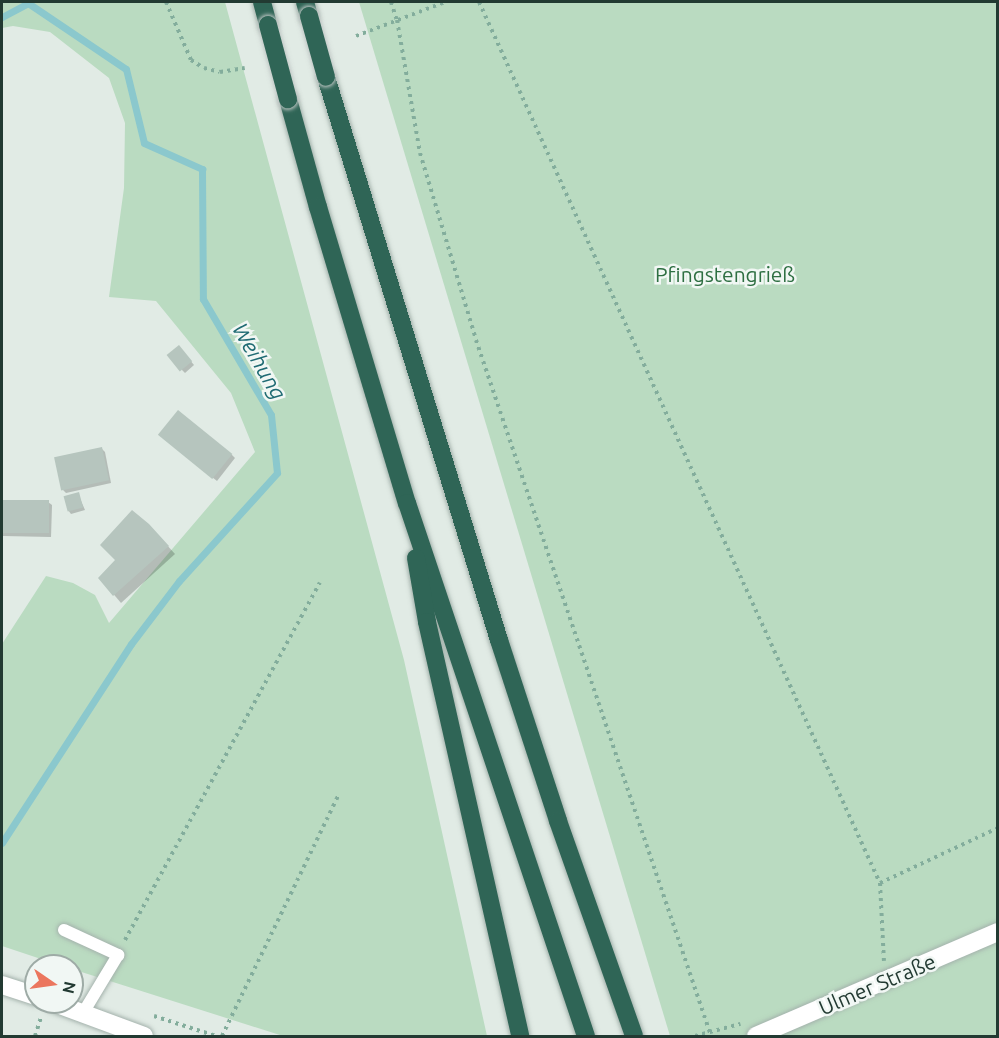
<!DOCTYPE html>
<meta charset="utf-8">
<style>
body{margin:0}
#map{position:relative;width:999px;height:1038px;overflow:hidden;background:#e1ebe5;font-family:Ubuntu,sans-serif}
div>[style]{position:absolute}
.green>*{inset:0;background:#badbc1}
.shadow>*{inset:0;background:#0003}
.stream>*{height:7px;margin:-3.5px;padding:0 3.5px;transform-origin:3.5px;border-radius:3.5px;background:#8bc8cd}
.building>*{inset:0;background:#b6c5be;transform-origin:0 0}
.path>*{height:4px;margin-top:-2px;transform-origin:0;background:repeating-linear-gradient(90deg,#83ad9c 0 3px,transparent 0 7.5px)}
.roads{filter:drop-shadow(0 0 2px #a4b2ac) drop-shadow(0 0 2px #a4b2ac)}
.lane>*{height:12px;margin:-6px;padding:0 6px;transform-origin:6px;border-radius:6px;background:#fff}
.secondary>*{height:18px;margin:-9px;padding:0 9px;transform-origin:9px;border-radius:9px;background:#fff}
.highway>*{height:18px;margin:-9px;padding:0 9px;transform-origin:9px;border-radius:9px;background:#2f6556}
.bridges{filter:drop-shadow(0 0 2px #c1c8c6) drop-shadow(0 0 2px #c1c8c6)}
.highway-bridge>*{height:18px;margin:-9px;padding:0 9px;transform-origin:9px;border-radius:9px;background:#2f6556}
span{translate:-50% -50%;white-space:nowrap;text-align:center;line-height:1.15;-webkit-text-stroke:5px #f1f7f4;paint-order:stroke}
.park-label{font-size:21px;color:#2e6f42}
.street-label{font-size:21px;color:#223a32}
.water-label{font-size:22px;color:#1f6b73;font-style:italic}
.frame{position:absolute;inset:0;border:3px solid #223a32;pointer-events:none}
.north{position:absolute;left:24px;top:954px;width:60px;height:60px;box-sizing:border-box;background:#f1f7f4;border:2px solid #9eaba6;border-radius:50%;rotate:103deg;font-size:16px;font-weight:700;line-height:24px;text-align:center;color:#223a32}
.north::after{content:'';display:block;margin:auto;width:21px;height:27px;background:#eb765e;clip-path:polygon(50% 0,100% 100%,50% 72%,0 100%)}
</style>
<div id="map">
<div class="green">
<i style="clip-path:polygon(2px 2px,225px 2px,404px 660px,487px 1036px,283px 1036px,72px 969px,72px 966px,62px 966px,2px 946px,2px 644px,46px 576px,73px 583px,95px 595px,109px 623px,255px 452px,231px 393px,156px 301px,109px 297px,124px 188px,125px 123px,109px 78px,50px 32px,13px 26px,2px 28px)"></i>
<i style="clip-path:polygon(359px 2px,997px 2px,997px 1036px,670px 1036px)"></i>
</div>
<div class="shadow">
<i style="clip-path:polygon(179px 347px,194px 365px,185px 373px,182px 370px)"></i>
<i style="clip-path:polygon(163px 438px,232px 455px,235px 458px,217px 481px)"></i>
<i style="clip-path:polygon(101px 448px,105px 452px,111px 483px,66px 493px,63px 490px,56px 458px)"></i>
<i style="clip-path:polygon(78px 494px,85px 510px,71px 514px,68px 510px)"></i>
<i style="clip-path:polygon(2px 501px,48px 502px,52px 505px,51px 537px,3px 536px)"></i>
<i style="clip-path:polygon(156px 533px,175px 554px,121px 603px,100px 578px)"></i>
</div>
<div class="stream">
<i style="left:2px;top:17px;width:30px;rotate:-28deg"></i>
<i style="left:28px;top:3px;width:118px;rotate:34deg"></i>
<i style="left:126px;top:69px;width:76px;rotate:76.3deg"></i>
<i style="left:144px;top:143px;width:64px;rotate:24.1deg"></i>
<i style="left:202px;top:169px;width:130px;rotate:89.6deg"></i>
<i style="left:203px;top:299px;width:134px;rotate:59.6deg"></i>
<i style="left:271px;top:415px;width:58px;rotate:84.1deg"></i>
<i style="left:277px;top:473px;width:146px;rotate:132.2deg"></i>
<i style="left:179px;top:581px;width:79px;rotate:127.3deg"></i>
<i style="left:131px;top:644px;width:237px;rotate:123deg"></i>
</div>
<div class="building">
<i style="left:179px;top:345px;width:21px;height:16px;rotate:51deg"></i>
<i style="left:178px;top:410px;width:70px;height:32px;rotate:39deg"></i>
<i style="left:102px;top:447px;width:34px;height:49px;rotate:78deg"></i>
<i style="left:79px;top:492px;width:16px;height:16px;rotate:75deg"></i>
<i style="left:2px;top:500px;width:47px;height:33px"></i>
<i style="clip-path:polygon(132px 510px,149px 524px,169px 546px,113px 596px,98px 578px,115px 560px,100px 545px)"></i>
</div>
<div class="path">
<i style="left:166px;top:2px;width:63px;rotate:66.7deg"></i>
<i style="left:191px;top:60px;width:15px;rotate:32deg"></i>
<i style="left:204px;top:68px;width:16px;rotate:14deg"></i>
<i style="left:220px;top:72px;width:25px;rotate:-9deg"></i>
<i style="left:391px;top:2px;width:19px;rotate:72deg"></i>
<i style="left:397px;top:20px;width:135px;rotate:80.2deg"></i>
<i style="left:420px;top:153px;width:195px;rotate:73.3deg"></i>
<i style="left:476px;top:340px;width:735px;rotate:71.34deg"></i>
<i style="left:479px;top:2px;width:968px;rotate:65.53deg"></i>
<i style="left:880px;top:883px;width:78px;rotate:87.1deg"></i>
<i style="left:356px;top:36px;width:95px;rotate:-20.9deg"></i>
<i style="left:880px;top:883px;width:130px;rotate:-25deg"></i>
<i style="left:125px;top:940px;width:407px;rotate:-61.4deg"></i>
<i style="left:154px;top:1016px;width:65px;rotate:17.9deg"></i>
<i style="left:35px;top:1036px;width:20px;rotate:-72deg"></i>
<i style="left:222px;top:1036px;width:267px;rotate:-64.2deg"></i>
<i style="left:695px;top:1036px;width:47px;rotate:-14.9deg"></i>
</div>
<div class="roads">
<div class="lane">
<i style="left:64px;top:930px;width:60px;rotate:24.8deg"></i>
<i style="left:118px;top:955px;width:68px;rotate:121.1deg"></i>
</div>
<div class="secondary">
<i style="left:2px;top:985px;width:36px;rotate:18deg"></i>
<i style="left:52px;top:1002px;width:98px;rotate:20.3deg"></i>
<i style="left:756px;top:1036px;width:263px;rotate:-23.3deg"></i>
</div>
<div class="highway">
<i style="left:262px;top:2px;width:24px;rotate:75deg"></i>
<i style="left:305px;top:2px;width:15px;rotate:74deg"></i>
<i style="left:326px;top:77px;width:589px;rotate:72.92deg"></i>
<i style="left:499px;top:640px;width:190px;rotate:71.9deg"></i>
<i style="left:558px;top:821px;width:228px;rotate:70.5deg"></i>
<i style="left:288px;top:99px;width:112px;rotate:74.5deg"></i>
<i style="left:318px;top:207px;width:309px;rotate:73.3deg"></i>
<i style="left:407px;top:503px;width:562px;rotate:71.44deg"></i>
<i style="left:416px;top:558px;width:65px;rotate:80.2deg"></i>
<i style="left:427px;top:622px;width:424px;rotate:77.3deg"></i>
</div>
</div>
<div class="bridges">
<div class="highway-bridge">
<i style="left:309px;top:16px;width:63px;rotate:74.4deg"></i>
<i style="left:268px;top:25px;width:77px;rotate:74.9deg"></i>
</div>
</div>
<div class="park-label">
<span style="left:725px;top:274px">Pfingstengrieß</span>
</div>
<div class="street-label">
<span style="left:877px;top:984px;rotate:-23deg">Ulmer Straße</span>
</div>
<div class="water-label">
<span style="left:260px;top:361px;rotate:60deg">Weihung</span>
</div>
<div class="frame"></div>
<div class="north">N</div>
</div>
